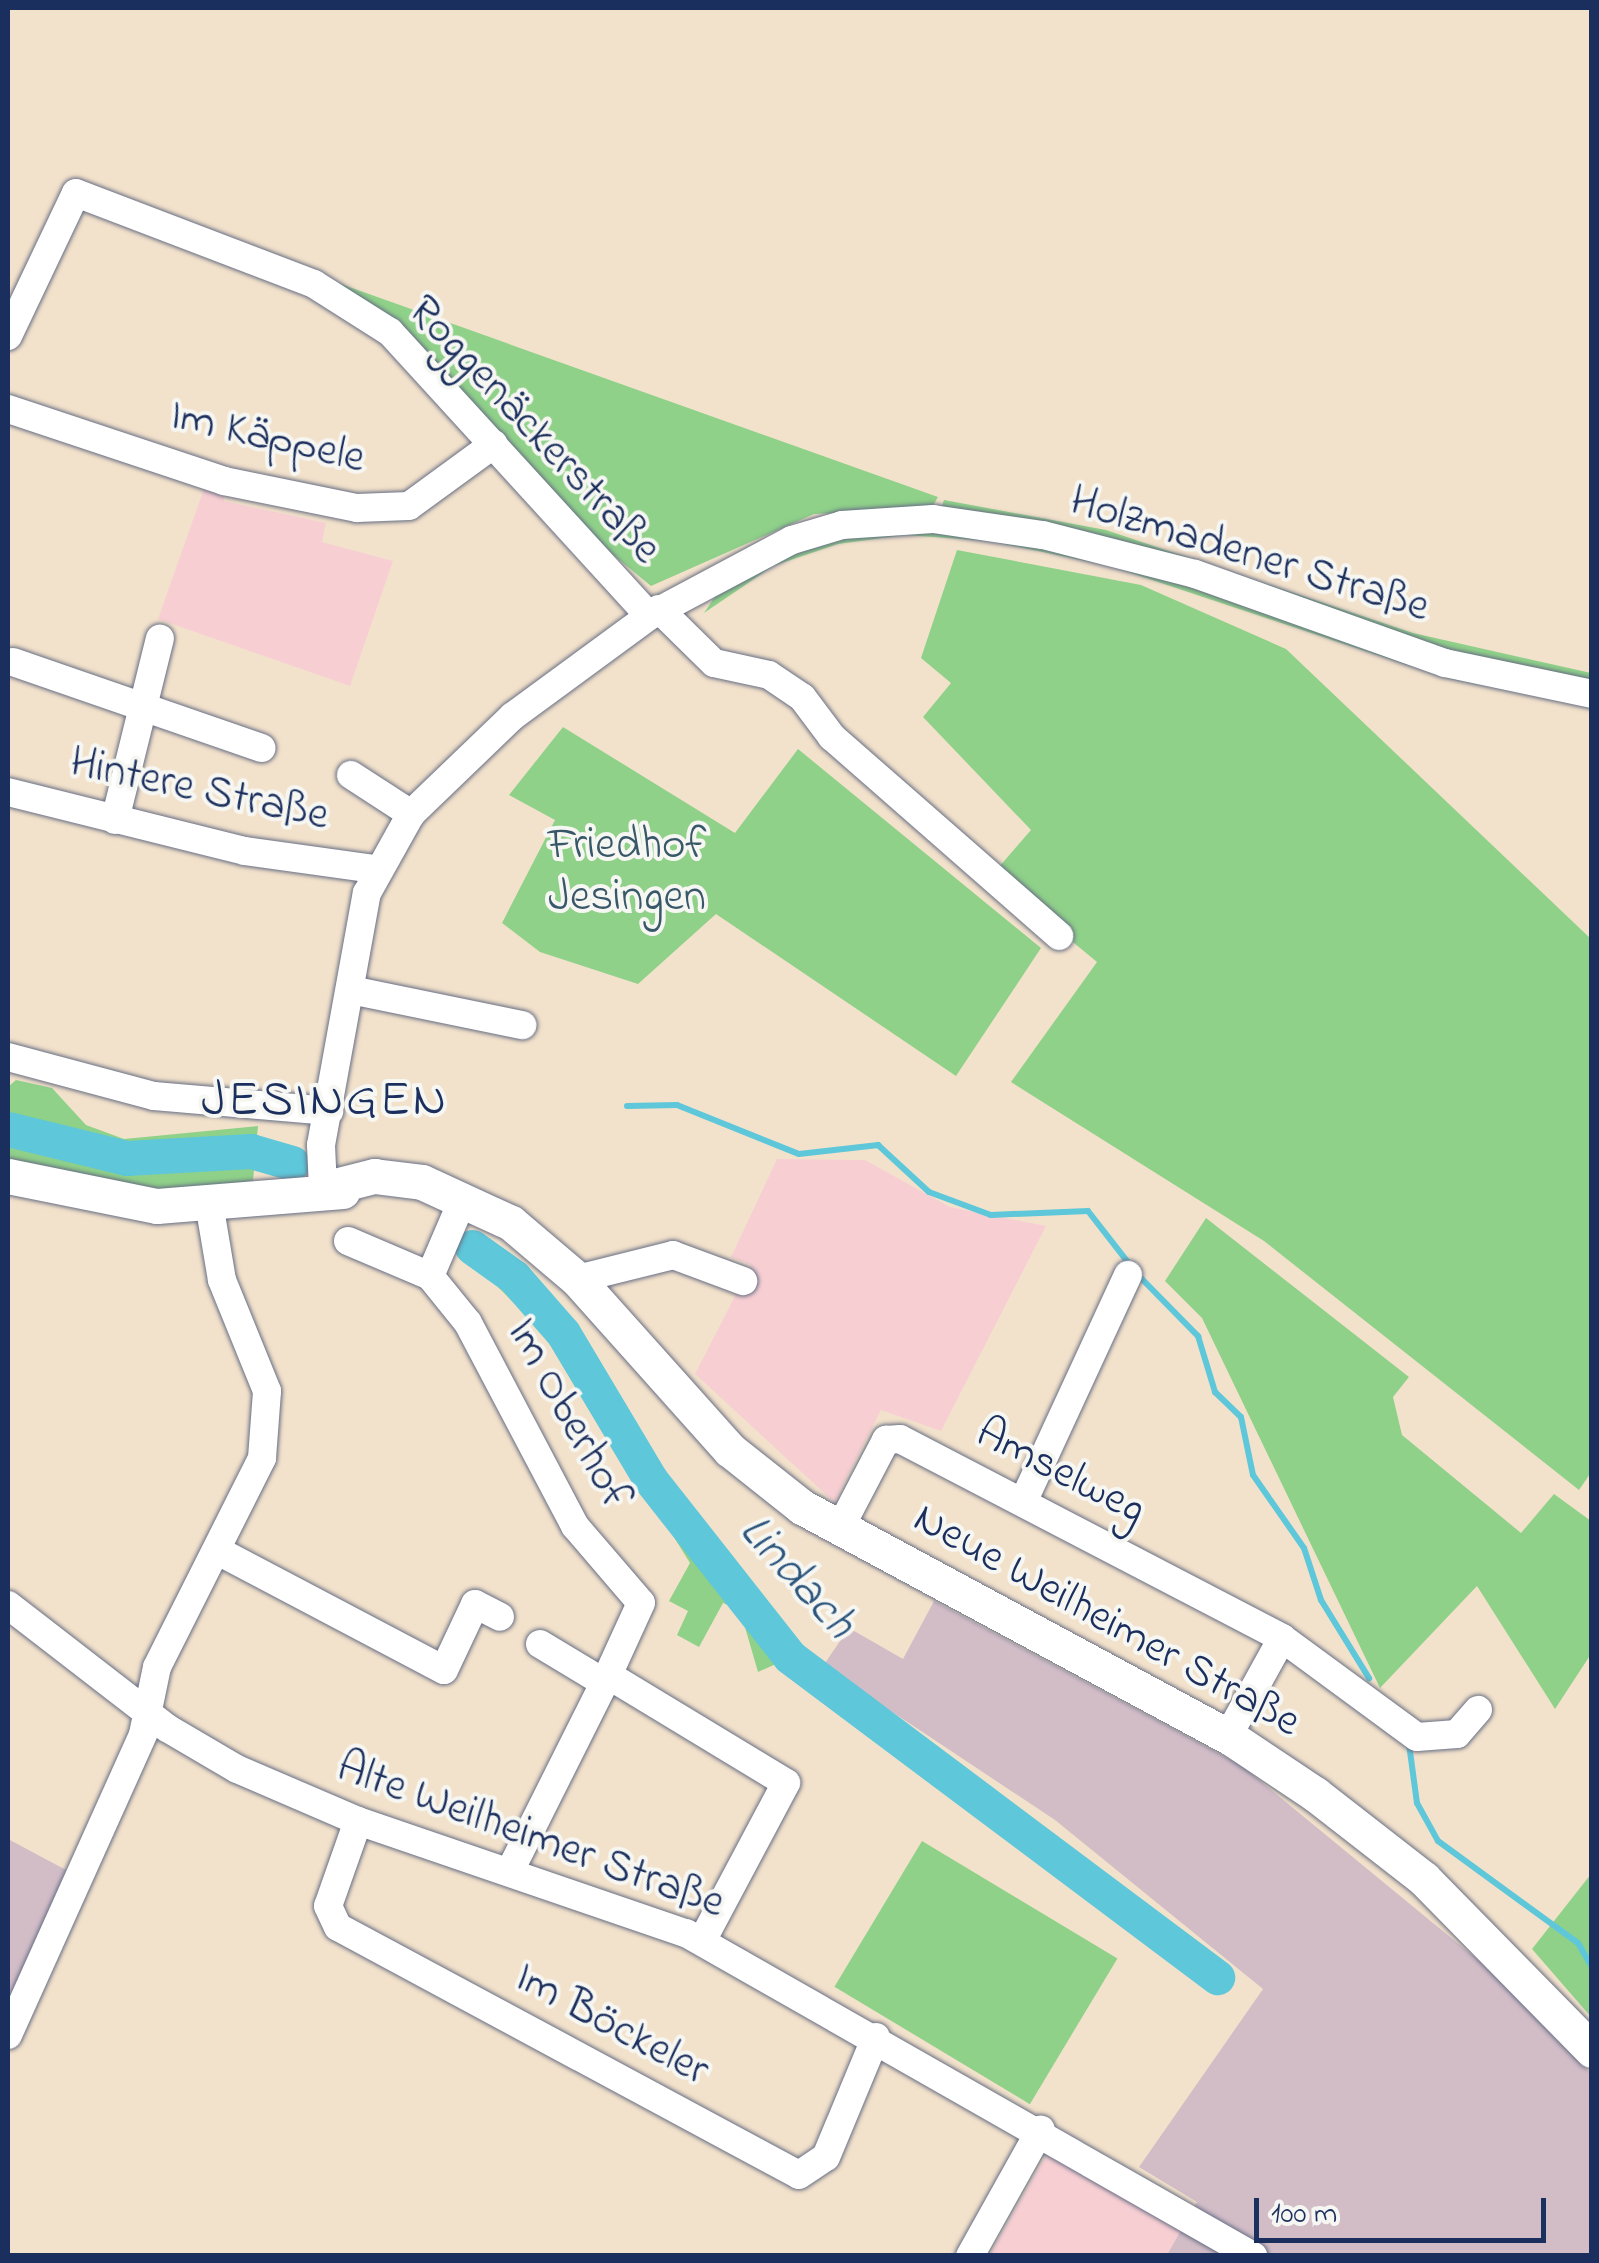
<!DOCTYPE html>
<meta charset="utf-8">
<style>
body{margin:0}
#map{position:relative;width:1599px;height:2263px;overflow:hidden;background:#f3e2cb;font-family:"Indie Flower",sans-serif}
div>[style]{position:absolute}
.built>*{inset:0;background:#f7cfd3}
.industrial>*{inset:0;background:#d2bdc7}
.green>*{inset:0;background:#8fd189;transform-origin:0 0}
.stream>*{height:6px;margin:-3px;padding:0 3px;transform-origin:3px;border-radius:3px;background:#5ec7d9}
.river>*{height:35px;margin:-17.5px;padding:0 17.5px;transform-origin:17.5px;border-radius:17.5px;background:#5ec7d9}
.roads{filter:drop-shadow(0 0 2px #676e84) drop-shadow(0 0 2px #676e84)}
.minor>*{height:28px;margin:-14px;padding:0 14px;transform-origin:14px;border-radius:14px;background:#fff}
.major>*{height:35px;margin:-17.5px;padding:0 17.5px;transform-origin:17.5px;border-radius:17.5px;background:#fff}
span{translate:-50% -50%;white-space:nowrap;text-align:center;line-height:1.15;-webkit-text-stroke:8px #f6f6f2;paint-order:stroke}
.street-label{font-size:45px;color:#1b2f5e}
.park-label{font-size:45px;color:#385869}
.water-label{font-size:48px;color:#2c557d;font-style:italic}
.quarter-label{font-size:50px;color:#1b2f5e;letter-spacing:2.5px}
.frame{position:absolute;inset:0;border:10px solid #1b2f5e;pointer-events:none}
.scale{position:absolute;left:1254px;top:2198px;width:292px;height:45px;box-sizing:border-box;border:5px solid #1b2f5e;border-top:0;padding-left:12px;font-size:30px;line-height:35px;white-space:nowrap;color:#1b2f5e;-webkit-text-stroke:8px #f6f6f2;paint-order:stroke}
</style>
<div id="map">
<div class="built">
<i style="clip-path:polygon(206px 483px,223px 487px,224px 501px,326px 523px,322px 542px,393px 561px,350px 686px,158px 619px)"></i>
<i style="clip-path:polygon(777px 1159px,865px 1160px,950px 1207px,1046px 1226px,941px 1431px,881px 1410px,834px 1502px,695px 1374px,751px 1265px,731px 1257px)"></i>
<i style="clip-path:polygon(1051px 2147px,1186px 2223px,1167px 2255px,989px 2256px)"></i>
</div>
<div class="industrial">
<i style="clip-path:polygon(934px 1601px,1242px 1766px,1506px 1983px,1591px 2074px,1591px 2255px,1167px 2255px,1197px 2202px,1139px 2167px,1263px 1989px,1055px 1820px,823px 1666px,849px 1628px,903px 1659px)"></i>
<i style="clip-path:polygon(8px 1839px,81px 1878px,8px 2036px)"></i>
</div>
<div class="green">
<i style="clip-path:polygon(324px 278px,938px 497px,931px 509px,814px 514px,651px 586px,594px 539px,428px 358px)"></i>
<i style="clip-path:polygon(944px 500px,1106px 530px,1413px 633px,1591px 673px,1591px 683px,1518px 672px,940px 511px)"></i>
<i style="clip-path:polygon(899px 528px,1048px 543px,1591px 707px,1446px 678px,1110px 566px,989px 541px,905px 535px,838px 544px,773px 566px,704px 613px,720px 589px,829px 538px)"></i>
<i style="clip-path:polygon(957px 550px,1141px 585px,1286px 649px,1591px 939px,1592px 1471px,1579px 1490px,1264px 1241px,1011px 1082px,1097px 962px,992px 875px,1031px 830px,923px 717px,951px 683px,921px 658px)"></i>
<i style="clip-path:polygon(563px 727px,735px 833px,798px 749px,1041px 948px,956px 1076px,716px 914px,638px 984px,540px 952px,502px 923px,555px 820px,509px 795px)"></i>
<i style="clip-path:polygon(16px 1080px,52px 1088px,86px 1125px,124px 1139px,258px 1126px,253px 1181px,171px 1192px,8px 1162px,8px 1087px)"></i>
<i style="clip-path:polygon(1206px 1218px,1409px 1377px,1393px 1397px,1402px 1435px,1521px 1533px,1554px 1494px,1591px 1521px,1591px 1654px,1555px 1709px,1477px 1586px,1380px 1688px,1202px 1318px,1165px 1281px)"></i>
<i style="clip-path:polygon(505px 1276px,560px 1336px,647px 1482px,785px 1660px,758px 1672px,740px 1610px,723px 1603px,699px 1647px,677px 1635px,688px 1611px,669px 1601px,690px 1563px,552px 1341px,498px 1287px)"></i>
<i style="left:922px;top:1841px;width:228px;height:170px;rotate:31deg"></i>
<i style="clip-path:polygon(1591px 1874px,1591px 2017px,1532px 1949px)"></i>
</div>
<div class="stream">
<i style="left:627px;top:1106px;width:50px;rotate:-1.1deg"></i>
<i style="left:677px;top:1105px;width:131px;rotate:21.9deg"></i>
<i style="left:799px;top:1154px;width:80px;rotate:-6.5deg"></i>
<i style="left:878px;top:1145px;width:69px;rotate:42.7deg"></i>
<i style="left:929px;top:1192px;width:66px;rotate:20.4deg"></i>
<i style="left:991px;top:1215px;width:97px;rotate:-2.4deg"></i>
<i style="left:1088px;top:1211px;width:68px;rotate:52.1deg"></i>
<i style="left:1138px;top:1275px;width:86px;rotate:45.5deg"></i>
<i style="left:1198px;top:1336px;width:59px;rotate:73.1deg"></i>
<i style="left:1215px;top:1392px;width:36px;rotate:44deg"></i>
<i style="left:1241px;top:1417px;width:59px;rotate:78.3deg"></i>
<i style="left:1253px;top:1475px;width:89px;rotate:55.1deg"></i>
<i style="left:1304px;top:1548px;width:55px;rotate:71.9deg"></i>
<i style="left:1321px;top:1600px;width:92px;rotate:58.4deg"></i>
<i style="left:1409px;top:1744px;width:60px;rotate:82.3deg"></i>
<i style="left:1417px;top:1803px;width:43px;rotate:61.1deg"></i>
<i style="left:1438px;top:1841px;width:173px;rotate:36.1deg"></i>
<i style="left:1578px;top:1943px;width:28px;rotate:60deg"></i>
</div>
<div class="river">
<i style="left:8px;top:1129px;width:122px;rotate:13.8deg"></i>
<i style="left:126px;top:1158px;width:125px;rotate:-3.2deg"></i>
<i style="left:251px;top:1151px;width:43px;rotate:16.3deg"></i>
<i style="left:472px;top:1247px;width:52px;rotate:35.5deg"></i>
<i style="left:514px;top:1277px;width:74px;rotate:48.8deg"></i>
<i style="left:563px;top:1333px;width:170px;rotate:59.2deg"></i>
<i style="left:650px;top:1479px;width:226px;rotate:51.8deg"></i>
<i style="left:790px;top:1657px;width:534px;rotate:36.85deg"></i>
</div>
<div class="roads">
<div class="minor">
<i style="left:8px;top:336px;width:158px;rotate:-64.6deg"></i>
<i style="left:76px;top:193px;width:255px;rotate:20.9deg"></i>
<i style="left:314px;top:284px;width:90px;rotate:32.3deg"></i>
<i style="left:390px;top:332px;width:384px;rotate:47.6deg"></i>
<i style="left:8px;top:409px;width:228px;rotate:18.4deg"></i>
<i style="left:224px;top:481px;width:136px;rotate:11.5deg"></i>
<i style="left:357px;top:508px;width:52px;rotate:-2.2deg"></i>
<i style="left:409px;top:506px;width:105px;rotate:-36.1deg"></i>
<i style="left:659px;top:609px;width:77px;rotate:44.5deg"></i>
<i style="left:714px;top:663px;width:56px;rotate:12.3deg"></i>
<i style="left:769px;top:675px;width:40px;rotate:34deg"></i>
<i style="left:802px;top:697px;width:50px;rotate:53.1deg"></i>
<i style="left:832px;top:737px;width:302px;rotate:41.2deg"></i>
<i style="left:13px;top:662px;width:263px;rotate:19.1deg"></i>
<i style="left:351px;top:775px;width:72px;rotate:33deg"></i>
<i style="left:8px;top:792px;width:244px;rotate:14deg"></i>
<i style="left:245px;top:851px;width:130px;rotate:7.9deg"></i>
<i style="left:115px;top:820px;width:187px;rotate:-76.1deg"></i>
<i style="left:351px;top:990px;width:175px;rotate:11.6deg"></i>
<i style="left:8px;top:1057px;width:151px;rotate:15deg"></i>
<i style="left:154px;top:1096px;width:176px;rotate:4.9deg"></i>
<i style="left:323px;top:1189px;width:44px;rotate:-92.6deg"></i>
<i style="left:321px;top:1145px;width:256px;rotate:-79.7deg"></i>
<i style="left:367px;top:893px;width:90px;rotate:-60.9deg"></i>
<i style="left:411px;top:814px;width:141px;rotate:-43.9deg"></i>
<i style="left:513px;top:716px;width:169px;rotate:-36.3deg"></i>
<i style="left:649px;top:616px;width:162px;rotate:-28deg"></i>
<i style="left:792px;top:540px;width:52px;rotate:-16.7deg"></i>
<i style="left:842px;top:525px;width:91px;rotate:-3.8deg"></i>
<i style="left:933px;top:519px;width:111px;rotate:8.3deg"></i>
<i style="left:1043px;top:535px;width:157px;rotate:14.4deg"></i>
<i style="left:1195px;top:574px;width:265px;rotate:19.6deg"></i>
<i style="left:1445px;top:663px;width:150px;rotate:11.9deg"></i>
<i style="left:348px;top:1241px;width:89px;rotate:23.1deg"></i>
<i style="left:430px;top:1276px;width:60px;rotate:51deg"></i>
<i style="left:468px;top:1323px;width:229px;rotate:62.2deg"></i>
<i style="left:575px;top:1526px;width:101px;rotate:49.4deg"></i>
<i style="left:641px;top:1603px;width:79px;rotate:114.6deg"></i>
<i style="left:608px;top:1675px;width:208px;rotate:31.2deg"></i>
<i style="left:786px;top:1783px;width:179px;rotate:118deg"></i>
<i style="left:430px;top:1276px;width:84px;rotate:-66.8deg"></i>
<i style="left:577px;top:1279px;width:99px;rotate:-14deg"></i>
<i style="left:673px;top:1255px;width:75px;rotate:20.4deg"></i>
<i style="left:1024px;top:1500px;width:248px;rotate:-65.2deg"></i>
<i style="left:839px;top:1530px;width:102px;rotate:-62.4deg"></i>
<i style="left:886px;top:1440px;width:14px;rotate:-4deg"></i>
<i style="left:900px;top:1439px;width:431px;rotate:27.5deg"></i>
<i style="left:1282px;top:1638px;width:167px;rotate:36.3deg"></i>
<i style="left:1417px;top:1737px;width:40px;rotate:-4.3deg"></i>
<i style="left:1457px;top:1734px;width:32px;rotate:-49deg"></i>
<i style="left:220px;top:1552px;width:253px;rotate:27.8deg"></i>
<i style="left:444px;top:1670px;width:73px;rotate:-64.8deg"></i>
<i style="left:475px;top:1604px;width:28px;rotate:27deg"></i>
<i style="left:8px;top:1605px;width:201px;rotate:37.7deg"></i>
<i style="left:167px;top:1728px;width:81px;rotate:30.4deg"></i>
<i style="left:237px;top:1769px;width:132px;rotate:23.3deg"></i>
<i style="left:358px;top:1821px;width:347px;rotate:18.9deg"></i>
<i style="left:686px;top:1933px;width:653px;rotate:29.67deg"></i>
<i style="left:540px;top:1644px;width:76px;rotate:31deg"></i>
<i style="left:1228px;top:1736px;width:112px;rotate:-61.1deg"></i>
<i style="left:358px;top:1821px;width:90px;rotate:109.4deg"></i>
<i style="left:328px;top:1906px;width:23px;rotate:65deg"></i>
<i style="left:338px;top:1927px;width:523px;rotate:28.28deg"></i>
<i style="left:799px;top:2175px;width:32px;rotate:-34deg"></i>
<i style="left:826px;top:2157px;width:130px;rotate:-67.4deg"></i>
<i style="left:510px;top:1871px;width:219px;rotate:-63.4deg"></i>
<i style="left:8px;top:2035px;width:330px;rotate:-65.8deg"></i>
<i style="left:143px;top:1734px;width:68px;rotate:-78.2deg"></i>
<i style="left:157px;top:1667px;width:234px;rotate:-63.3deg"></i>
<i style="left:262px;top:1458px;width:67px;rotate:-85.7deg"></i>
<i style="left:267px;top:1391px;width:120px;rotate:-112.1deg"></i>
<i style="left:222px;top:1280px;width:78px;rotate:-99.6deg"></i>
<i style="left:970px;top:2256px;width:145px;rotate:-60.8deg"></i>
</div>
<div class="major">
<i style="left:8px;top:1176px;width:152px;rotate:11.4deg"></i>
<i style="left:157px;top:1206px;width:186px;rotate:-4.6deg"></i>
<i style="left:323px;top:1189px;width:53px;rotate:-14.3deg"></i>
<i style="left:374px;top:1176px;width:48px;rotate:7.1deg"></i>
<i style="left:422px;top:1182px;width:98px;rotate:24.7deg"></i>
<i style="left:511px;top:1223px;width:87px;rotate:40.3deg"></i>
<i style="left:577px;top:1279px;width:229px;rotate:48.2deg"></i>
<i style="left:730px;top:1450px;width:92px;rotate:38.4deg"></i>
<i style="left:802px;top:1507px;width:484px;rotate:28.3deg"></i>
<i style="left:1228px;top:1736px;width:105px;rotate:33.7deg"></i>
<i style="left:1315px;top:1794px;width:138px;rotate:37.9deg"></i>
<i style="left:1424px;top:1879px;width:240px;rotate:45.5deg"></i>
</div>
</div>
<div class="street-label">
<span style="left:533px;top:431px;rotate:47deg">Roggenäckerstraße</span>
<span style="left:267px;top:439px;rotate:13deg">Im Käppele</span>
<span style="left:1249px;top:556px;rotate:17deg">Holzmadener Straße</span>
<span style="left:199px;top:791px;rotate:12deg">Hintere Straße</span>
<span style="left:567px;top:1415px;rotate:61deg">Im Oberhof</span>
<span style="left:1060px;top:1473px;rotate:27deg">Amselweg</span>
<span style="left:1106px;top:1622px;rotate:29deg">Neue Weilheimer Straße</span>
<span style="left:530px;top:1837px;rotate:20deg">Alte Weilheimer Straße</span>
<span style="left:611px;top:2026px;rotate:28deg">Im Böckeler</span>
</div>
<div class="park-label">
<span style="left:627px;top:873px">Friedhof<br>Jesingen</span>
</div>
<div class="water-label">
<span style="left:796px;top:1578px;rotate:48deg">Lindach</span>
</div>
<div class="quarter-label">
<span style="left:325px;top:1102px">JESINGEN</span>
</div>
<div class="frame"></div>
<div class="scale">100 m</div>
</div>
